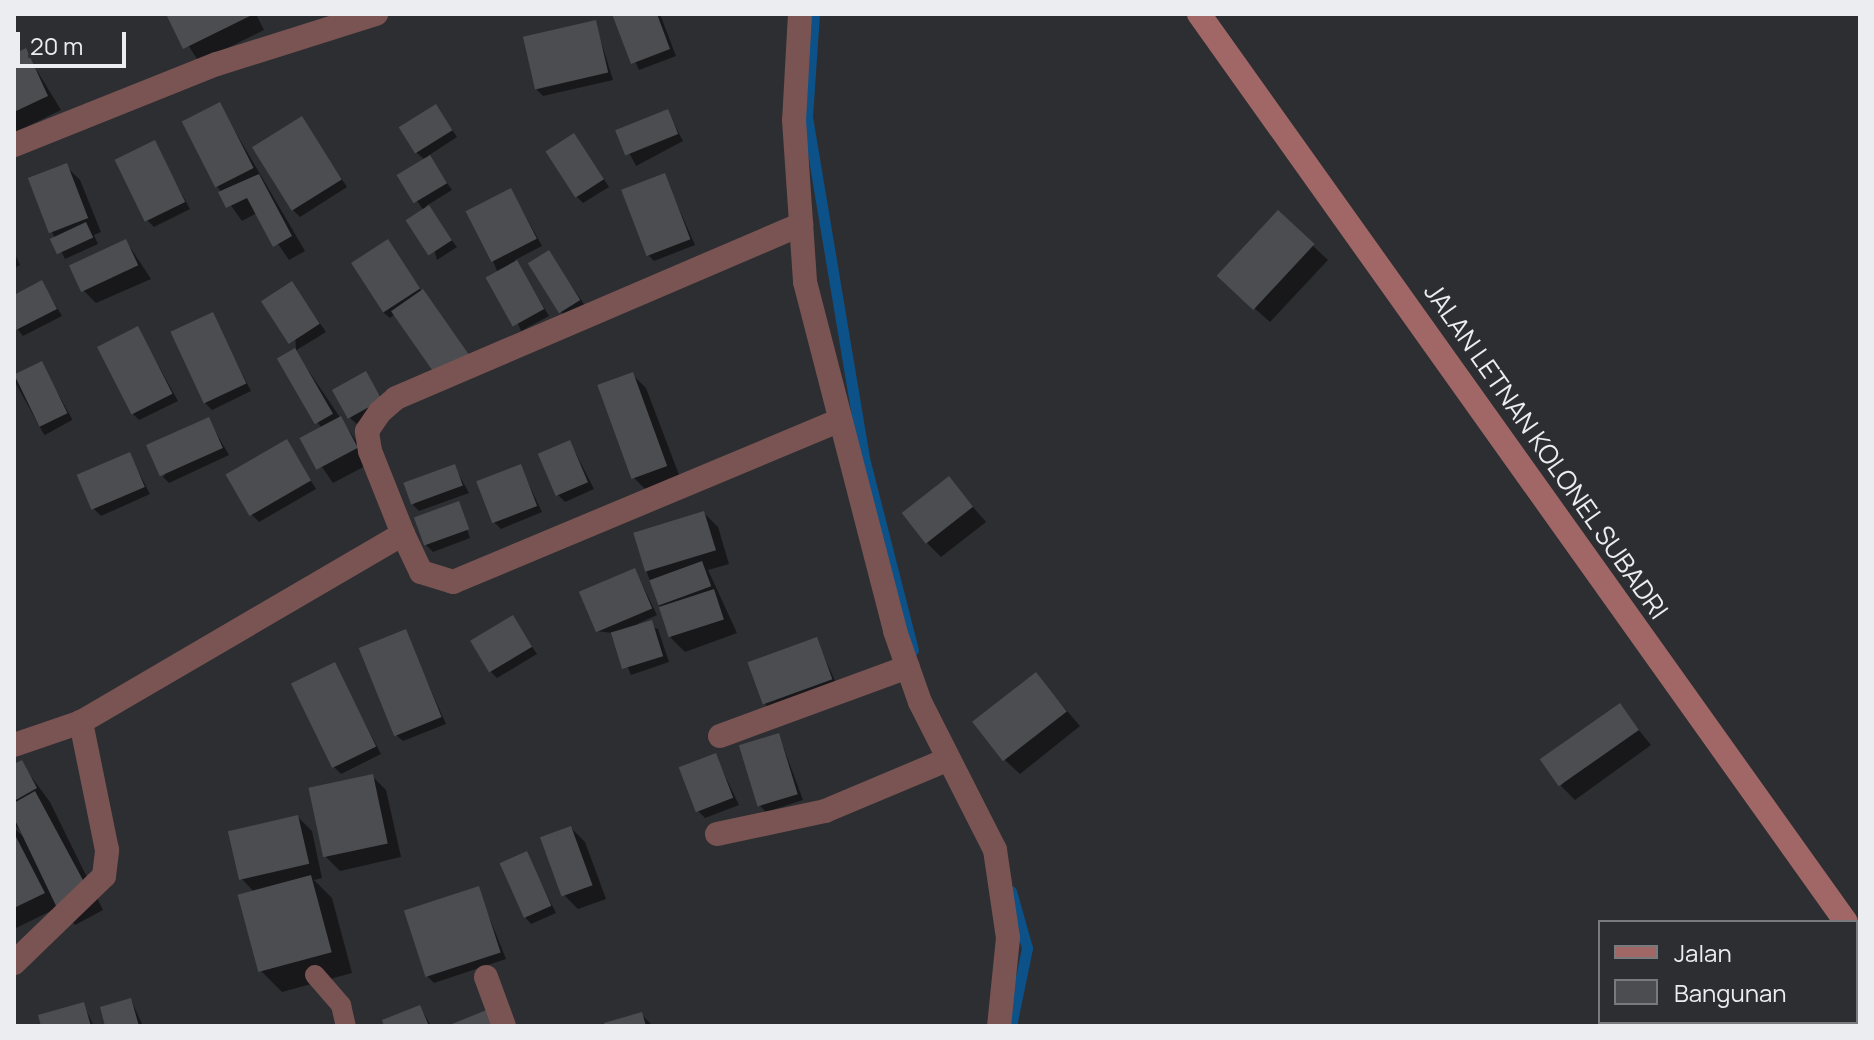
<!DOCTYPE html>
<style>
body{margin:0}
#map{position:relative;width:1874px;height:1040px;overflow:hidden;background:#2d2e32;font-family:Manrope,sans-serif}
div>[style]{position:absolute}
.shadow>*{inset:0;background:#0007;transform-origin:0 0}
.stream>*{height:11px;margin:-5.5px;padding:0 5.5px;transform-origin:5.5px;border-radius:5.5px;background:#0c5288}
.building>*{inset:0;background:#4b4d51;transform-origin:0 0}
.service>*{height:20px;margin:-10px;padding:0 10px;transform-origin:10px;border-radius:10px;background:#795453}
.minor>*{height:24px;margin:-12px;padding:0 12px;transform-origin:12px;border-radius:12px;background:#795453}
.secondary>*{height:24px;margin:-12px;padding:0 12px;transform-origin:12px;border-radius:12px;background:#a16767}
span{translate:-50% -50%;white-space:nowrap;text-align:center;line-height:1.15;-webkit-text-stroke:7px #2d2e32;paint-order:stroke}
.street-label{font-size:26px;color:#ecedf0}
.frame{position:absolute;inset:0;border:16px solid #ecedf0;pointer-events:none}
.legend{position:absolute;left:1598px;top:920px;width:260px;height:104px;box-sizing:border-box;background:#2d2e32;border:2px solid #797a7e;margin:0;padding:10px 14px;list-style:none;font-size:24px;color:#ecedf0}
.legend li{display:flex;align-items:center;gap:16px;height:40px}
.legend b{width:40px;border:2px solid #797a7e}
.scale{position:absolute;left:16px;top:32px;width:110px;height:36px;box-sizing:border-box;border:4px solid #ecedf0;border-top:0;padding-left:10px;font-size:24px;line-height:28px;white-space:nowrap;color:#ecedf0;-webkit-text-stroke:6px #2d2e32;paint-order:stroke}
</style>
<div id="map">
<div class="shadow">
<i style="clip-path:polygon(168px 14px,256px 14px,264px 30px,199px 62px)"></i>
<i style="clip-path:polygon(614px 14px,660px 14px,676px 56px,639px 70px)"></i>
<i style="clip-path:polygon(595px 22px,613px 80px,543px 96px,536px 89px)"></i>
<i style="clip-path:polygon(25px 51px,61px 110px,14px 133px,14px 56px)"></i>
<i style="clip-path:polygon(219px 104px,305px 251px,289px 260px,257px 213px,242px 221px,217px 186px)"></i>
<i style="clip-path:polygon(436px 107px,457px 137px,428px 156px,452px 190px,426px 206px,457px 247px,437px 260px,424px 211px,400px 176px,425px 160px,416px 152px)"></i>
<i style="left:667px;top:111px;width:34px;height:53px;rotate:62deg"></i>
<i style="clip-path:polygon(302px 119px,347px 187px,300px 217px,293px 210px)"></i>
<i style="clip-path:polygon(574px 135px,609px 187px,583px 203px,576px 196px)"></i>
<i style="clip-path:polygon(154px 143px,190px 209px,154px 227px,147px 220px)"></i>
<i style="clip-path:polygon(66px 166px,80px 180px,101px 232px,94px 235px,98px 244px,65px 259px,52px 232px)"></i>
<i style="clip-path:polygon(664px 175px,695px 245px,654px 261px,647px 254px)"></i>
<i style="clip-path:polygon(511px 190px,542px 246px,515px 260px,549px 316px,521px 331px,493px 261px)"></i>
<i style="clip-path:polygon(1278px 213px,1328px 260px,1270px 322px,1234px 290px)"></i>
<i style="clip-path:polygon(126px 241px,151px 279px,96px 303px,82px 289px)"></i>
<i style="clip-path:polygon(388px 241px,422px 292px,390px 318px,383px 312px)"></i>
<i style="clip-path:polygon(14px 252px,20px 265px,14px 268px)"></i>
<i style="clip-path:polygon(549px 253px,586px 307px,568px 319px,561px 312px)"></i>
<i style="clip-path:polygon(42px 283px,62px 316px,23px 336px,14px 325px,14px 297px)"></i>
<i style="clip-path:polygon(292px 283px,326px 332px,295px 351px,371px 463px,333px 483px,303px 439px,322px 429px,279px 360px,296px 349px)"></i>
<i style="clip-path:polygon(212px 314px,251px 391px,212px 410px,205px 403px)"></i>
<i style="clip-path:polygon(138px 329px,178px 401px,139px 420px,133px 414px)"></i>
<i style="left:41px;top:363px;width:65px;height:32px;rotate:61deg"></i>
<i style="clip-path:polygon(365px 373px,388px 407px,357px 424px,350px 418px)"></i>
<i style="clip-path:polygon(632px 374px,646px 388px,681px 480px,648px 492px,634px 478px)"></i>
<i style="clip-path:polygon(208px 419px,229px 455px,169px 483px,163px 477px)"></i>
<i style="clip-path:polygon(286px 441px,316px 489px,259px 522px,252px 515px)"></i>
<i style="clip-path:polygon(570px 442px,594px 489px,565px 502px,558px 495px)"></i>
<i style="clip-path:polygon(130px 455px,150px 494px,101px 516px,94px 509px)"></i>
<i style="clip-path:polygon(454px 466px,469px 493px,419px 511px,413px 505px)"></i>
<i style="clip-path:polygon(520px 466px,542px 512px,501px 529px,494px 522px)"></i>
<i style="clip-path:polygon(949px 479px,986px 522px,941px 557px,927px 543px)"></i>
<i style="clip-path:polygon(458px 503px,470px 538px,433px 552px,426px 545px)"></i>
<i style="clip-path:polygon(704px 513px,718px 527px,729px 564px,708px 570px,737px 633px,685px 652px,671px 638px,646px 570px)"></i>
<i style="clip-path:polygon(635px 570px,657px 615px,637px 624px,658px 629px,669px 662px,631px 675px,613px 633px,596px 631px)"></i>
<i style="clip-path:polygon(512px 617px,537px 654px,497px 678px,490px 671px)"></i>
<i style="clip-path:polygon(405px 632px,446px 724px,403px 741px,396px 735px)"></i>
<i style="clip-path:polygon(816px 639px,837px 685px,771px 710px,764px 703px)"></i>
<i style="clip-path:polygon(334px 664px,381px 754px,341px 774px,334px 767px)"></i>
<i style="clip-path:polygon(1036px 675px,1080px 726px,1020px 774px,1005px 760px)"></i>
<i style="clip-path:polygon(1619px 706px,1651px 745px,1575px 800px,1561px 786px)"></i>
<i style="clip-path:polygon(779px 735px,803px 800px,766px 812px,759px 805px)"></i>
<i style="clip-path:polygon(715px 755px,739px 805px,705px 818px,698px 811px)"></i>
<i style="clip-path:polygon(21px 763px,50px 802px,103px 910px,75px 925px,59px 907px,14px 929px,14px 828px,25px 838px,14px 823px,14px 767px)"></i>
<i style="clip-path:polygon(372px 776px,386px 790px,401px 857px,340px 871px,326px 857px)"></i>
<i style="clip-path:polygon(298px 817px,312px 831px,322px 878px,314px 880px,332px 898px,352px 973px,282px 992px,261px 971px,255px 893px,242px 879px)"></i>
<i style="clip-path:polygon(571px 828px,585px 842px,606px 899px,578px 909px,564px 895px)"></i>
<i style="clip-path:polygon(526px 853px,556px 913px,531px 924px,525px 917px)"></i>
<i style="clip-path:polygon(478px 889px,506px 959px,434px 983px,427px 976px)"></i>
<i style="clip-path:polygon(131px 1000px,143px 1026px,107px 1026px)"></i>
<i style="clip-path:polygon(83px 1004px,94px 1026px,43px 1026px)"></i>
<i style="clip-path:polygon(420px 1007px,431px 1026px,386px 1026px)"></i>
<i style="clip-path:polygon(641px 1014px,653px 1026px,607px 1026px)"></i>
</div>
<div class="stream">
<i style="left:814px;top:14px;width:103px;rotate:93.9deg"></i>
<i style="left:807px;top:117px;width:346px;rotate:80.5deg"></i>
<i style="left:864px;top:458px;width:198px;rotate:75.7deg"></i>
<i style="left:1011px;top:1026px;width:80px;rotate:-78.4deg"></i>
<i style="left:1027px;top:948px;width:59px;rotate:-105.7deg"></i>
</div>
<div class="building">
<i style="clip-path:polygon(166px 14px,254px 14px,183px 49px)"></i>
<i style="clip-path:polygon(612px 14px,657px 14px,670px 49px,631px 64px)"></i>
<i style="left:596px;top:20px;width:54px;height:75px;rotate:77deg"></i>
<i style="clip-path:polygon(26px 48px,48px 96px,14px 112px,14px 54px)"></i>
<i style="left:220px;top:102px;width:74px;height:43px;rotate:63deg"></i>
<i style="left:436px;top:104px;width:31px;height:44px;rotate:58deg"></i>
<i style="left:668px;top:109px;width:27px;height:57px;rotate:68deg"></i>
<i style="left:302px;top:116px;width:75px;height:59px;rotate:58deg"></i>
<i style="left:574px;top:133px;width:55px;height:34px;rotate:57deg"></i>
<i style="left:155px;top:140px;width:69px;height:45px;rotate:64deg"></i>
<i style="left:430px;top:155px;width:33px;height:39px;rotate:59deg"></i>
<i style="left:67px;top:163px;width:59px;height:42px;rotate:69deg"></i>
<i style="left:665px;top:173px;width:71px;height:47px;rotate:69deg"></i>
<i style="clip-path:polygon(259px 174px,292px 236px,273px 247px,247px 198px,226px 208px,218px 192px)"></i>
<i style="left:511px;top:188px;width:57px;height:51px;rotate:63deg"></i>
<i style="left:429px;top:205px;width:42px;height:28px;rotate:57deg"></i>
<i style="left:1278px;top:210px;width:50px;height:90px;rotate:43deg"></i>
<i style="left:86px;top:222px;width:17px;height:40px;rotate:65deg"></i>
<i style="left:126px;top:239px;width:29px;height:63px;rotate:65deg"></i>
<i style="left:388px;top:239px;width:59px;height:44px;rotate:57deg"></i>
<i style="left:549px;top:250px;width:59px;height:25px;rotate:58deg"></i>
<i style="left:517px;top:260px;width:56px;height:36px;rotate:61deg"></i>
<i style="clip-path:polygon(42px 280px,57px 309px,14px 331px,14px 295px)"></i>
<i style="left:292px;top:281px;width:51px;height:37px;rotate:57deg"></i>
<i style="left:423px;top:289px;width:82px;height:39px;rotate:55deg"></i>
<i style="left:213px;top:312px;width:79px;height:47px;rotate:65deg"></i>
<i style="left:138px;top:326px;width:76px;height:46px;rotate:63deg"></i>
<i style="left:295px;top:348px;width:76px;height:21px;rotate:60deg"></i>
<i style="left:42px;top:361px;width:58px;height:31px;rotate:64deg"></i>
<i style="left:366px;top:371px;width:33px;height:39px;rotate:61deg"></i>
<i style="left:633px;top:372px;width:100px;height:38px;rotate:70deg"></i>
<i style="left:341px;top:416px;width:36px;height:47px;rotate:62deg"></i>
<i style="left:209px;top:417px;width:34px;height:69px;rotate:66deg"></i>
<i style="left:287px;top:439px;width:48px;height:71px;rotate:60deg"></i>
<i style="left:570px;top:440px;width:46px;height:35px;rotate:67deg"></i>
<i style="left:130px;top:452px;width:38px;height:58px;rotate:67deg"></i>
<i style="left:455px;top:464px;width:23px;height:55px;rotate:70deg"></i>
<i style="left:521px;top:464px;width:45px;height:48px;rotate:69deg"></i>
<i style="left:949px;top:476px;width:39px;height:60px;rotate:52deg"></i>
<i style="left:459px;top:501px;width:30px;height:48px;rotate:70deg"></i>
<i style="left:704px;top:511px;width:41px;height:74px;rotate:73deg"></i>
<i style="left:702px;top:561px;width:27px;height:56px;rotate:70deg"></i>
<i style="left:635px;top:568px;width:44px;height:61px;rotate:67deg"></i>
<i style="left:714px;top:589px;width:32px;height:58px;rotate:72deg"></i>
<i style="left:513px;top:615px;width:37px;height:50px;rotate:59deg"></i>
<i style="left:652px;top:620px;width:38px;height:43px;rotate:73deg"></i>
<i style="left:406px;top:629px;width:95px;height:51px;rotate:68deg"></i>
<i style="left:817px;top:637px;width:45px;height:74px;rotate:70deg"></i>
<i style="left:335px;top:662px;width:94px;height:49px;rotate:64deg"></i>
<i style="left:1036px;top:672px;width:50px;height:81px;rotate:52deg"></i>
<i style="left:1620px;top:703px;width:33px;height:98px;rotate:55deg"></i>
<i style="left:779px;top:733px;width:64px;height:42px;rotate:73deg"></i>
<i style="left:716px;top:753px;width:48px;height:40px;rotate:69deg"></i>
<i style="clip-path:polygon(22px 760px,37px 788px,14px 801px,14px 764px)"></i>
<i style="left:373px;top:774px;width:71px;height:66px;rotate:78deg"></i>
<i style="clip-path:polygon(35px 791px,91px 895px,59px 912px,14px 818px,14px 803px)"></i>
<i style="left:298px;top:815px;width:50px;height:72px;rotate:77deg"></i>
<i style="left:571px;top:826px;width:63px;height:33px;rotate:70deg"></i>
<i style="clip-path:polygon(14px 833px,45px 893px,14px 908px)"></i>
<i style="left:527px;top:851px;width:60px;height:30px;rotate:66deg"></i>
<i style="left:311px;top:875px;width:80px;height:76px;rotate:75deg"></i>
<i style="left:479px;top:886px;width:70px;height:79px;rotate:72deg"></i>
<i style="clip-path:polygon(131px 998px,139px 1026px,105px 1026px,100px 1007px)"></i>
<i style="clip-path:polygon(84px 1002px,91px 1026px,41px 1026px,38px 1015px)"></i>
<i style="clip-path:polygon(420px 1005px,429px 1026px,384px 1026px,382px 1020px)"></i>
<i style="clip-path:polygon(489px 1009px,495px 1026px,447px 1026px)"></i>
<i style="clip-path:polygon(642px 1012px,646px 1026px,605px 1026px,604px 1023px)"></i>
</div>
<div class="service">
<i style="left:315px;top:975px;width:40px;rotate:49deg"></i>
<i style="left:341px;top:1005px;width:22px;rotate:77deg"></i>
</div>
<div class="minor">
<i style="left:800px;top:14px;width:106px;rotate:93.2deg"></i>
<i style="left:794px;top:120px;width:162px;rotate:86.1deg"></i>
<i style="left:805px;top:282px;width:360px;rotate:75.5deg"></i>
<i style="left:895px;top:631px;width:75px;rotate:70.6deg"></i>
<i style="left:920px;top:702px;width:166px;rotate:63.1deg"></i>
<i style="left:995px;top:850px;width:89px;rotate:81.6deg"></i>
<i style="left:1008px;top:938px;width:88px;rotate:95.8deg"></i>
<i style="left:14px;top:145px;width:219px;rotate:-21.8deg"></i>
<i style="left:217px;top:64px;width:167px;rotate:-17.5deg"></i>
<i style="left:403px;top:534px;width:42px;rotate:64.7deg"></i>
<i style="left:421px;top:572px;width:34px;rotate:17deg"></i>
<i style="left:453px;top:582px;width:415px;rotate:-22.7deg"></i>
<i style="left:720px;top:736px;width:200px;rotate:-20.2deg"></i>
<i style="left:14px;top:745px;width:71px;rotate:-18.9deg"></i>
<i style="left:717px;top:834px;width:110px;rotate:-12deg"></i>
<i style="left:825px;top:811px;width:134px;rotate:-22.8deg"></i>
<i style="left:14px;top:963px;width:125px;rotate:-44deg"></i>
<i style="left:104px;top:876px;width:26px;rotate:-83deg"></i>
<i style="left:107px;top:850px;width:131px;rotate:-101.5deg"></i>
<i style="left:81px;top:722px;width:373px;rotate:-30.3deg"></i>
<i style="left:403px;top:534px;width:89px;rotate:-111.7deg"></i>
<i style="left:370px;top:451px;width:20px;rotate:-99deg"></i>
<i style="left:367px;top:431px;width:23px;rotate:-56deg"></i>
<i style="left:380px;top:412px;width:21px;rotate:-41deg"></i>
<i style="left:396px;top:398px;width:441px;rotate:-23.2deg"></i>
<i style="left:486px;top:977px;width:52px;rotate:69.8deg"></i>
</div>
<div class="secondary">
<i style="left:1199px;top:14px;width:1115px;rotate:54.53deg"></i>
<i style="left:1856px;top:937px;width:6px;rotate:51deg"></i>
</div>
<div class="street-label">
<span style="left:1546px;top:451px;rotate:55deg">JALAN LETNAN KOLONEL SUBADRI</span>
</div>
<div class="frame"></div>
<ul class="legend">
<li><b style="height:10px;background:#a16767"></b>Jalan</li>
<li><b style="height:22px;background:#4b4d51"></b>Bangunan</li>
</ul>
<div class="scale">20 m</div>
</div>
